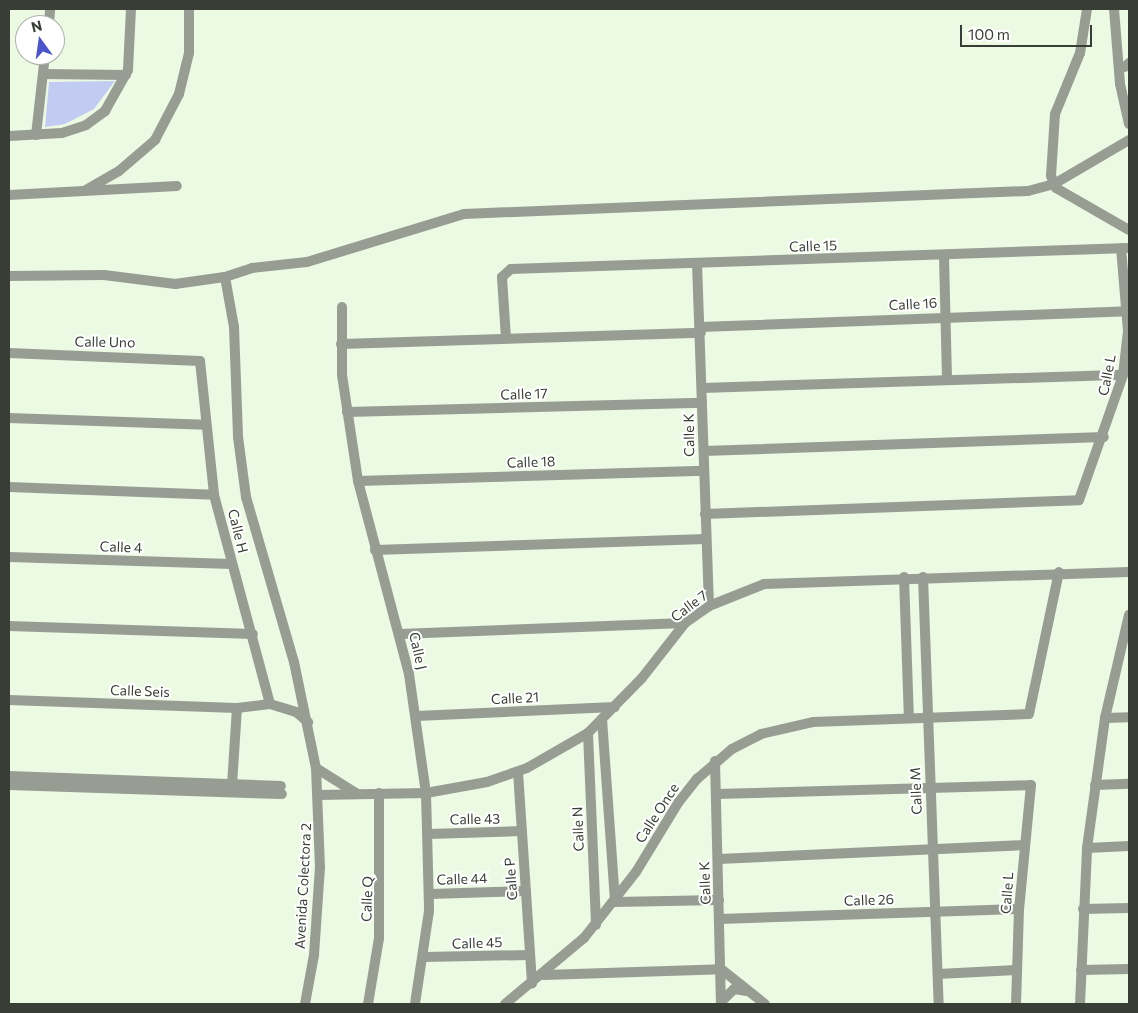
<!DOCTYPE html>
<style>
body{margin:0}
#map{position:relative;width:1138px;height:1013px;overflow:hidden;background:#ecfae3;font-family:Commissioner,sans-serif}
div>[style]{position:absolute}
.green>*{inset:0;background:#c2ccf2}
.minor>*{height:10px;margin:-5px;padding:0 5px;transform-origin:5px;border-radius:5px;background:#979d93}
.tertiary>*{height:10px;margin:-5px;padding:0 5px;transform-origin:5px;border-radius:5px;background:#979d93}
span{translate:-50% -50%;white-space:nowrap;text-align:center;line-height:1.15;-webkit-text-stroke:4px #fff;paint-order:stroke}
.street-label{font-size:14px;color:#383e35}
.frame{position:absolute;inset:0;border:10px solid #383e35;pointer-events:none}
.north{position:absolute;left:15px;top:15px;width:50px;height:50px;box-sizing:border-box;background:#fff;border:1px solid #afb2ae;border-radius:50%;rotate:346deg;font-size:14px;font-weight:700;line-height:20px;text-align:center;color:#383e35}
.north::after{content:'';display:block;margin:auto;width:18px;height:22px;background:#4b55cb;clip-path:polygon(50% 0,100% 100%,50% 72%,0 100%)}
.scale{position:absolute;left:960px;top:25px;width:132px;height:22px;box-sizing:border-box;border:2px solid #383e35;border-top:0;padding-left:6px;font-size:15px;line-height:18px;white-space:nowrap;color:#383e35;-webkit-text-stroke:4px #fff;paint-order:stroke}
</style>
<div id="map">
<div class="green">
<i style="clip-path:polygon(115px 81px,94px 109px,65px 124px,45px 127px,49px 82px)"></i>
</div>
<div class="minor">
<i style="left:1087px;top:9px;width:45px;rotate:99deg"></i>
<i style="left:1080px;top:53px;width:66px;rotate:112.3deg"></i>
<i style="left:1055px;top:114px;width:62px;rotate:93.7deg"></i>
<i style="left:1051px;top:176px;width:13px;rotate:67deg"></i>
<i style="left:1056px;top:188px;width:84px;rotate:29.9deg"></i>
<i style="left:1114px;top:9px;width:75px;rotate:85.4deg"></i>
<i style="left:1120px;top:84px;width:41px;rotate:77.3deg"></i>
<i style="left:49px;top:25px;width:16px;rotate:-86deg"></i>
<i style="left:1125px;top:67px;width:6px;rotate:-45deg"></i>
<i style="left:43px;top:74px;width:83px;rotate:0.7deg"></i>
<i style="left:36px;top:135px;width:81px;rotate:-83.6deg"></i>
<i style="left:9px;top:136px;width:53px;rotate:-3.2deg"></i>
<i style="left:62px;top:133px;width:25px;rotate:-18deg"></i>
<i style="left:86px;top:125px;width:24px;rotate:-36deg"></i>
<i style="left:105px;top:111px;width:47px;rotate:-60.7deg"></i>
<i style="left:128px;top:70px;width:61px;rotate:-87.2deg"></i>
<i style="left:84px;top:191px;width:40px;rotate:-29.7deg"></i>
<i style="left:119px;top:171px;width:48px;rotate:-40.7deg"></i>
<i style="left:155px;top:140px;width:52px;rotate:-62.4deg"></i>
<i style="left:179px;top:94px;width:42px;rotate:-76.3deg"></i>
<i style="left:189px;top:53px;width:44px;rotate:-90deg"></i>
<i style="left:9px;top:195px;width:168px;rotate:-3.1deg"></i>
<i style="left:944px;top:256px;width:124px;rotate:88.6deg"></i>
<i style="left:697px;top:263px;width:343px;rotate:88deg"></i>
<i style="left:225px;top:277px;width:28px;rotate:-18deg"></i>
<i style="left:252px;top:268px;width:55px;rotate:-6.2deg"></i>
<i style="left:307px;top:262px;width:164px;rotate:-17deg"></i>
<i style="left:464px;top:214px;width:564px;rotate:-2.34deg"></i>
<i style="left:1028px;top:191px;width:27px;rotate:-15deg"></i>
<i style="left:1054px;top:184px;width:87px;rotate:-30.4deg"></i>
<i style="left:700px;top:327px;width:428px;rotate:-2.1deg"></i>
<i style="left:506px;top:338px;width:61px;rotate:-93.8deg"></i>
<i style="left:502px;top:277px;width:12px;rotate:-42deg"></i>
<i style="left:511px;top:269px;width:618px;rotate:-1.95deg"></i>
<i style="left:341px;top:344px;width:360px;rotate:-1.8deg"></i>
<i style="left:9px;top:353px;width:191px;rotate:2.4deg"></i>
<i style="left:200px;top:361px;width:135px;rotate:84deg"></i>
<i style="left:214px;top:495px;width:216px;rotate:75deg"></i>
<i style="left:702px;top:388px;width:421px;rotate:-1.8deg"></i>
<i style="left:347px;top:412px;width:355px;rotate:-1.5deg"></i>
<i style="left:9px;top:418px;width:196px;rotate:2deg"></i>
<i style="left:704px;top:451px;width:400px;rotate:-2deg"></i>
<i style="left:358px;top:481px;width:346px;rotate:-1.7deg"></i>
<i style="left:9px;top:487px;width:205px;rotate:2.2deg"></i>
<i style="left:705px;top:514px;width:374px;rotate:-2.1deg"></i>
<i style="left:1079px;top:500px;width:133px;rotate:-70.6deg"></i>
<i style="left:1123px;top:375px;width:44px;rotate:-83.5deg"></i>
<i style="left:1128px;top:331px;width:83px;rotate:-94.8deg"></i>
<i style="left:375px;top:550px;width:331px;rotate:-1.9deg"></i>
<i style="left:9px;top:557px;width:223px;rotate:1.8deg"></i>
<i style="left:904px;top:577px;width:140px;rotate:88deg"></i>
<i style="left:923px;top:577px;width:427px;rotate:87.9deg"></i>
<i style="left:9px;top:626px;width:244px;rotate:1.9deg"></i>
<i style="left:400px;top:634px;width:285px;rotate:-2.2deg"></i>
<i style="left:9px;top:700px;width:228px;rotate:2deg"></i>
<i style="left:237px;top:708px;width:33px;rotate:-7deg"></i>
<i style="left:270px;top:704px;width:27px;rotate:17deg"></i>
<i style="left:296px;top:712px;width:16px;rotate:40deg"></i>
<i style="left:417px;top:716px;width:198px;rotate:-2.6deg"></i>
<i style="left:1105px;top:718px;width:24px;rotate:-2deg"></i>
<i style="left:602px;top:719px;width:183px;rotate:85.9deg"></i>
<i style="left:615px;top:902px;width:104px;rotate:-1.1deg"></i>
<i style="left:588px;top:733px;width:192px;rotate:87.6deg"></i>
<i style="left:715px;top:761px;width:243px;rotate:88.6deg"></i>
<i style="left:316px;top:768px;width:47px;rotate:32deg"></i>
<i style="left:518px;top:772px;width:212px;rotate:86.2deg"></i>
<i style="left:9px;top:776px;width:272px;rotate:2.1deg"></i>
<i style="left:9px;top:785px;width:273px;rotate:1.9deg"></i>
<i style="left:232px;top:785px;width:77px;rotate:-86.3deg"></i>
<i style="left:1095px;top:785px;width:34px;rotate:-2deg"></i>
<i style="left:716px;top:794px;width:315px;rotate:-1.6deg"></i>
<i style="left:1031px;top:785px;width:125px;rotate:95.5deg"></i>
<i style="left:1019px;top:909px;width:95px;rotate:91.8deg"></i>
<i style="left:319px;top:795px;width:107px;rotate:-1.1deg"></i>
<i style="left:426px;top:793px;width:62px;rotate:-10.2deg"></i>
<i style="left:487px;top:782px;width:42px;rotate:-19.3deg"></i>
<i style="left:527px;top:768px;width:70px;rotate:-29.8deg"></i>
<i style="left:588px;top:733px;width:77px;rotate:-45.5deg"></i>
<i style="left:642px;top:678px;width:70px;rotate:-52deg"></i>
<i style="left:685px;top:623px;width:29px;rotate:-35deg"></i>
<i style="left:709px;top:606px;width:59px;rotate:-21.8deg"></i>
<i style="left:764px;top:584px;width:365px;rotate:-1.9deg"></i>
<i style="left:429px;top:834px;width:93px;rotate:-1.8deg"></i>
<i style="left:1087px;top:848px;width:42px;rotate:-2.7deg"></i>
<i style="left:718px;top:859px;width:306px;rotate:-2.6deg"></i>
<i style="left:430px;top:894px;width:96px;rotate:-1.8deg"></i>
<i style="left:1083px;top:909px;width:46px;rotate:-1.2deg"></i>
<i style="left:720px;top:919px;width:299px;rotate:-1.9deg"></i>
<i style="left:424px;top:957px;width:106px;rotate:-1.1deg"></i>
<i style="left:1081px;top:970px;width:48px;rotate:-1.2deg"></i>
<i style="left:938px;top:974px;width:78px;rotate:-2.9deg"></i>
<i style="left:544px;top:975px;width:177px;rotate:-1.9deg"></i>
<i style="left:721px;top:969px;width:56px;rotate:38.5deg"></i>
<i style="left:722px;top:1001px;width:17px;rotate:-45deg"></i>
<i style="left:734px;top:989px;width:13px;rotate:9deg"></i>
<i style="left:368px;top:1004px;width:67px;rotate:-80.5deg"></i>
<i style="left:379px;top:938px;width:145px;rotate:-90deg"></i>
<i style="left:505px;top:1004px;width:103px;rotate:-39.9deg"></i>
<i style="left:584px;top:938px;width:84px;rotate:-51.8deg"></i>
<i style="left:636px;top:872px;width:81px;rotate:-58.7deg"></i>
<i style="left:678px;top:803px;width:31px;rotate:-52deg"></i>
<i style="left:697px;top:779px;width:46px;rotate:-40.6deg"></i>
<i style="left:732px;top:749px;width:33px;rotate:-27deg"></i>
<i style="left:761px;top:734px;width:53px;rotate:-13deg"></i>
<i style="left:813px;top:722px;width:216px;rotate:-2.1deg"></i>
<i style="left:1029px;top:714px;width:145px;rotate:-78.1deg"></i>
<i style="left:1080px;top:1004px;width:156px;rotate:-87.4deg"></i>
<i style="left:1087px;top:848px;width:131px;rotate:-82.1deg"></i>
<i style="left:1105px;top:718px;width:106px;rotate:-76.9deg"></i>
</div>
<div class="tertiary">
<i style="left:9px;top:276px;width:95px;rotate:-0.6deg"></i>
<i style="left:104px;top:275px;width:72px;rotate:7.2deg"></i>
<i style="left:175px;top:284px;width:50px;rotate:-8deg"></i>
<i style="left:225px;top:277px;width:51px;rotate:79.8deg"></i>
<i style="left:234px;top:327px;width:110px;rotate:87.9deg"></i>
<i style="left:238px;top:437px;width:61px;rotate:82.4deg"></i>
<i style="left:246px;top:497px;width:172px;rotate:73.8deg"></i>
<i style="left:294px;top:662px;width:108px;rotate:78.3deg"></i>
<i style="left:316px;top:768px;width:99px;rotate:87.7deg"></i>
<i style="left:320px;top:867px;width:88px;rotate:93.9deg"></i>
<i style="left:314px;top:955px;width:50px;rotate:100.4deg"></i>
<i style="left:342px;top:307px;width:68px;rotate:90deg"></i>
<i style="left:342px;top:375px;width:107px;rotate:81.4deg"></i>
<i style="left:358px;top:481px;width:200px;rotate:75.2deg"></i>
<i style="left:409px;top:674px;width:120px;rotate:81.9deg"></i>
<i style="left:426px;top:793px;width:118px;rotate:88.5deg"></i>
<i style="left:429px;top:911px;width:94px;rotate:98.6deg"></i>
</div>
<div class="street-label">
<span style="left:813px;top:246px;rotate:-2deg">Calle 15</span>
<span style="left:913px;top:304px;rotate:-3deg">Calle 16</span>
<span style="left:105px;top:342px;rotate:1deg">Calle Uno</span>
<span style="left:1107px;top:375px;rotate:-79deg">Calle L</span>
<span style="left:524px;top:394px;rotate:-2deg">Calle 17</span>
<span style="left:689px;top:435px;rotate:-91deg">Calle K</span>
<span style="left:531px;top:462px;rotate:-2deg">Calle 18</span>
<span style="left:238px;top:531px;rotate:76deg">Calle H</span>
<span style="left:121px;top:547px;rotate:2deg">Calle 4</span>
<span style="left:689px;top:606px;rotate:-37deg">Calle 7</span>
<span style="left:418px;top:651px;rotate:77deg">Calle J</span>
<span style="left:140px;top:691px;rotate:2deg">Calle Seis</span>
<span style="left:515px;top:698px;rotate:-3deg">Calle 21</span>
<span style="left:916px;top:791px;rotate:-92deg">Calle M</span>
<span style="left:657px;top:813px;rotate:-57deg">Calle Once</span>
<span style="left:475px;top:819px;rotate:-1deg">Calle 43</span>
<span style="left:578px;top:829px;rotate:-92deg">Calle N</span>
<span style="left:462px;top:879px;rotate:-2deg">Calle 44</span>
<span style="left:511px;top:879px;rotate:-94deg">Calle P</span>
<span style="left:705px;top:883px;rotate:-92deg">Calle K</span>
<span style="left:303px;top:886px;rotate:-87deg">Avenida Colectora 2</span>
<span style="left:1007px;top:893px;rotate:-86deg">Calle L</span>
<span style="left:367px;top:899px;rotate:-88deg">Calle Q</span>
<span style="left:869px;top:900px;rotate:-2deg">Calle 26</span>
<span style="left:477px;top:943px;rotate:-2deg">Calle 45</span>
</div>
<div class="frame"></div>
<div class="north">N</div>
<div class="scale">100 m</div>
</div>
